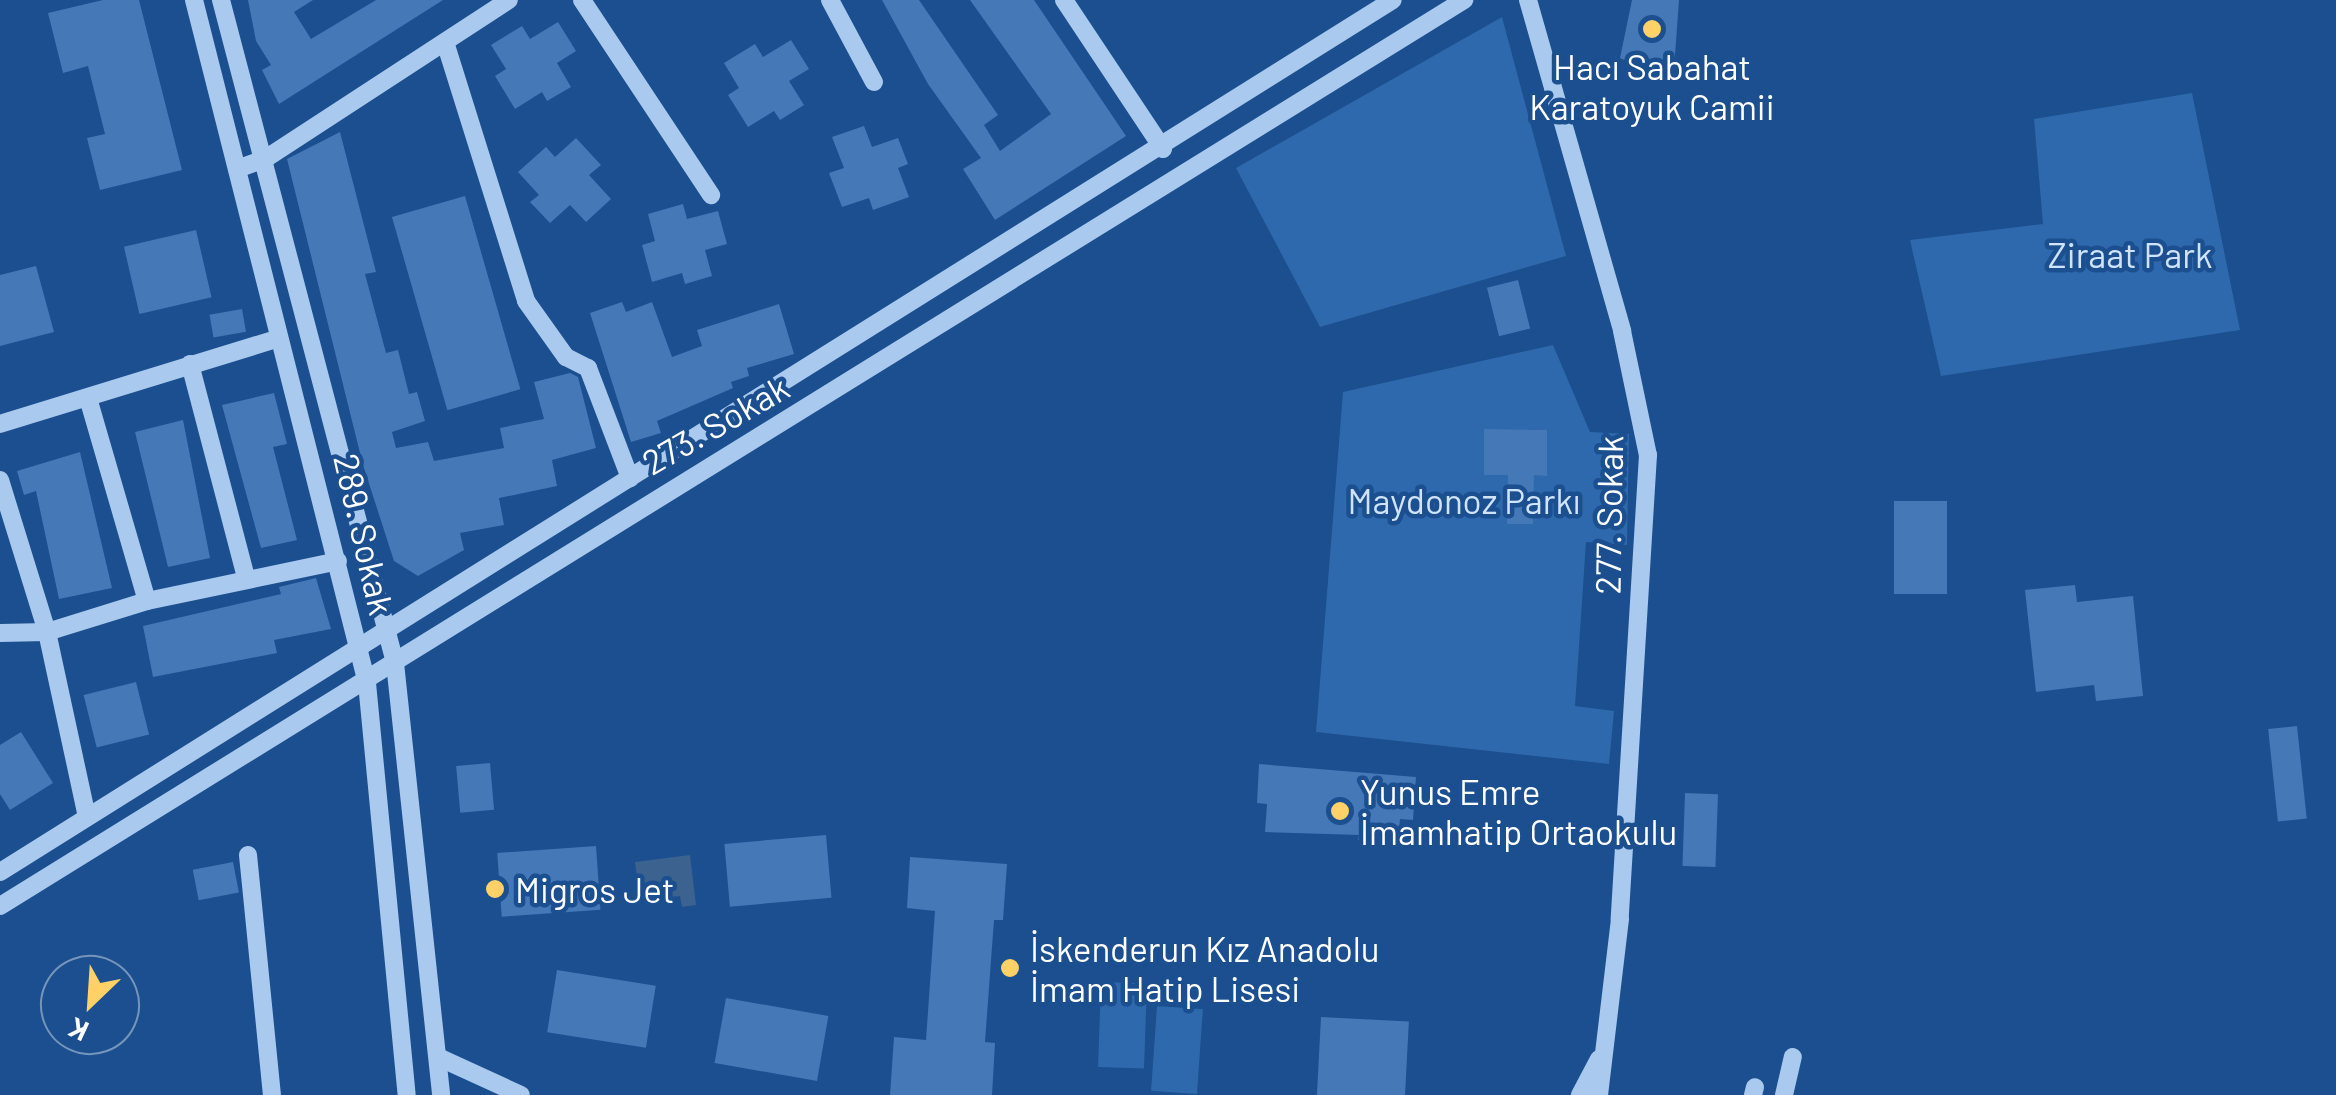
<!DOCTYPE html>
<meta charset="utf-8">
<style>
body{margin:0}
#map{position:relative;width:2336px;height:1095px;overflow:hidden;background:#1b4f8f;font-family:Barlow,sans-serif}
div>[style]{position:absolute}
.green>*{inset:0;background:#2e69ad;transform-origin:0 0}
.water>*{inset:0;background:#3c6290}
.building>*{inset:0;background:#4478b7;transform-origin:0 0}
.minor>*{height:18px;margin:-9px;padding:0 9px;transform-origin:9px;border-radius:9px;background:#a9c9ee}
.dots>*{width:28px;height:28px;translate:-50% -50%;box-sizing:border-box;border:5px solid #1b4f8f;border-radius:50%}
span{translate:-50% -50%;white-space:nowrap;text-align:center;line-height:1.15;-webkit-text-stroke:9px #1b4f8f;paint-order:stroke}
.poi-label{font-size:35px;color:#fff}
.left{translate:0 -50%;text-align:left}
.park-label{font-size:35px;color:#cfe3fa}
.street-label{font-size:35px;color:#fff}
.north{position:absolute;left:40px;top:955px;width:100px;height:100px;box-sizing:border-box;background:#1b4f8f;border:2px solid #7695bc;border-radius:50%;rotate:205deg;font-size:28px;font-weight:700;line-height:40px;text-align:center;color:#fff}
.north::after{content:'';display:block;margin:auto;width:35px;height:45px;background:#ffd166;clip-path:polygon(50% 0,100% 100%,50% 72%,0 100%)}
</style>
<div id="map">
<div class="green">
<i style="clip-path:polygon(1502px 17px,1566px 256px,1320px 327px,1236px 168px)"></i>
<i style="clip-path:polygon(2192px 93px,2240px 330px,1941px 376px,1910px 240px,2043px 224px,2034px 119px)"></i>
<i style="clip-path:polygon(1553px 345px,1590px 432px,1629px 434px,1627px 545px,1586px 542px,1575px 706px,1614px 711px,1609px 764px,1316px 732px,1343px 392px)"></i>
<i style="left:1101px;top:982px;width:46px;height:85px;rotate:2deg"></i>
<i style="left:1157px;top:1006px;width:46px;height:85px;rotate:4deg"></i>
</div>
<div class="water">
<i style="clip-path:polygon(690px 855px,696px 905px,682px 907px,680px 896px,640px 901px,635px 862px)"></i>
</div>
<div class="building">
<i style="clip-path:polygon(103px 0,139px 0,182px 170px,100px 190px,87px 138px,105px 134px,88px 66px,63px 73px,48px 13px)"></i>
<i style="clip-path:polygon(248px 0,313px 0,294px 12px,311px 39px,376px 0,443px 0,279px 104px,262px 70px,271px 65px,256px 41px)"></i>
<i style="clip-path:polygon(882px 0,919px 0,998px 115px,984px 125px,1000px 151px,1051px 114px,970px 0,1034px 0,1126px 136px,995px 220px,963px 169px,981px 158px,928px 84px)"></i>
<i style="clip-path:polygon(1632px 0,1679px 0,1673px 83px,1620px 58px)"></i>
<i style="clip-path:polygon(558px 22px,576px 51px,557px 63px,571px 87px,547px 101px,542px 92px,515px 109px,495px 76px,506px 69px,491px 45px,522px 26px,530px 39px)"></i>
<i style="clip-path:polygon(791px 40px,809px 69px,789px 81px,804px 105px,780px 120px,774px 111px,748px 127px,728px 95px,739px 88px,724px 63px,755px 44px,763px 57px)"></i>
<i style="clip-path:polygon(864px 126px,872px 147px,898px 138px,908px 164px,898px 168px,909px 197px,873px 210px,869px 198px,842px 207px,829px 173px,844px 168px,832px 137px)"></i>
<i style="clip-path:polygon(340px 132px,376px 272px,365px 274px,386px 353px,398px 350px,409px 394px,417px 392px,425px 421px,392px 432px,396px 448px,428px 442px,434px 461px,504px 448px,500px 428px,544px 419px,534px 382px,570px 373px,578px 377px,596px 448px,552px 460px,557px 486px,499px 498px,504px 525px,460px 533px,464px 550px,418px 576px,394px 561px,363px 465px,287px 159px)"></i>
<i style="clip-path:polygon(576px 138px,601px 165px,589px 175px,611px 199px,586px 222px,570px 205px,550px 223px,530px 202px,539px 195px,518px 172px,546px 147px,555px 157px)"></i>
<i style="left:465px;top:196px;width:201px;height:76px;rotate:74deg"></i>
<i style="clip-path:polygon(683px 204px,687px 219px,718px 211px,727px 244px,705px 250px,712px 276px,685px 284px,682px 273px,652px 282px,642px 245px,655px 241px,648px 214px)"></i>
<i style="left:196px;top:230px;width:69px;height:74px;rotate:77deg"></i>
<i style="clip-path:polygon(36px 266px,54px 332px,0 346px,0 275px)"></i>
<i style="left:1518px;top:280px;width:50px;height:32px;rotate:76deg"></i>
<i style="clip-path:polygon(622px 302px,626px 312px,652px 302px,672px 357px,702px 346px,697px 330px,779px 304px,794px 354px,747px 368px,749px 376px,731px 382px,733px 388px,657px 421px,661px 433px,631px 442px,590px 313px)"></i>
<i style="left:242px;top:309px;width:23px;height:33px;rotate:80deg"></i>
<i style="clip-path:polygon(274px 393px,287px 444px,273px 447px,297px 540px,261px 548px,222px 405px)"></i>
<i style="clip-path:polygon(183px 420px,210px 558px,168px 567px,135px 432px)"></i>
<i style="clip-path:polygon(1484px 429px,1547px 430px,1547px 476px,1534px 475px,1533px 524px,1507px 524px,1508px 475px,1484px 475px)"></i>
<i style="clip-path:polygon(80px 452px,112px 588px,59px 599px,36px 491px,24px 495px,17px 471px)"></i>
<i style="left:1894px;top:501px;width:53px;height:93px"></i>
<i style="clip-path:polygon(316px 578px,331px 629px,274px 640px,277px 653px,153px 677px,143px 626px,281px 594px,279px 587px)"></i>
<i style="clip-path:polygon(2075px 585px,2077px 602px,2133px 596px,2143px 696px,2096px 701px,2094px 685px,2036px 692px,2025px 590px)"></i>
<i style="left:136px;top:682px;width:54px;height:54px;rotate:76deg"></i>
<i style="left:2297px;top:726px;width:93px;height:29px;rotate:84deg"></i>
<i style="clip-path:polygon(21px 732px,53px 783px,10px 810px,0 794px,0 745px)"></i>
<i style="left:490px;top:763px;width:47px;height:34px;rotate:85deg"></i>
<i style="clip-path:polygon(1259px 764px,1416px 777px,1413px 820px,1400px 819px,1398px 844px,1358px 840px,1359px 835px,1265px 832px,1267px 804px,1257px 803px)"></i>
<i style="left:1685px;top:793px;width:33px;height:73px;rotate:2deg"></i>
<i style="left:826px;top:835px;width:63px;height:102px;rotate:85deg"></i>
<i style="left:596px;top:846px;width:64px;height:99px;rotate:86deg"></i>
<i style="clip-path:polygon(910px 857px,1007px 864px,1003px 920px,994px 920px,985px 1042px,995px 1043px,992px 1095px,890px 1095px,894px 1037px,926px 1040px,935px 911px,907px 908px)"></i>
<i style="left:233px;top:862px;width:31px;height:41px;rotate:79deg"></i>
<i style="left:557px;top:970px;width:100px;height:63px;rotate:9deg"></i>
<i style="left:726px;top:998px;width:104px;height:66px;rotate:10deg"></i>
<i style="left:1321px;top:1017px;width:88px;height:78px;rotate:3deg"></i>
</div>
<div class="minor">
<i style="left:194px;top:0;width:705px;rotate:75.79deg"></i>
<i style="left:367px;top:683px;width:414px;rotate:84.5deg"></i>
<i style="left:221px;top:0;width:685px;rotate:75.29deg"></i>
<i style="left:395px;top:663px;width:434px;rotate:83.9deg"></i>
<i style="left:582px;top:0;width:234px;rotate:56.5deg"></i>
<i style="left:830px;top:0;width:93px;rotate:61.8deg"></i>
<i style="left:1064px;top:0;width:179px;rotate:56.4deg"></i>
<i style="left:1528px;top:0;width:344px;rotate:74.1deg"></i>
<i style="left:1622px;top:331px;width:127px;rotate:78.2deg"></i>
<i style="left:1648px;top:455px;width:465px;rotate:93.5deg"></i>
<i style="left:1620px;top:919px;width:177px;rotate:96.8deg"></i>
<i style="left:445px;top:42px;width:271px;rotate:72.6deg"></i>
<i style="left:526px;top:301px;width:69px;rotate:54.5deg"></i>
<i style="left:566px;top:357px;width:25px;rotate:27deg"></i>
<i style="left:588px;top:368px;width:118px;rotate:69.1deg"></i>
<i style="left:237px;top:169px;width:30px;rotate:-20deg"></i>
<i style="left:265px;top:159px;width:291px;rotate:-33.1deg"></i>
<i style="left:190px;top:364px;width:221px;rotate:75.3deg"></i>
<i style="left:88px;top:398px;width:211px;rotate:73.8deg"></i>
<i style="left:0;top:424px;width:290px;rotate:-17.1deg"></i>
<i style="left:0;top:480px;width:159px;rotate:72.8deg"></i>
<i style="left:47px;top:632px;width:189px;rotate:77.8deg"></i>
<i style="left:0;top:633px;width:47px;rotate:-1.2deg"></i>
<i style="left:47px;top:632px;width:105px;rotate:-17.2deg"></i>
<i style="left:147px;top:601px;width:195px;rotate:-11.8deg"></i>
<i style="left:248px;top:855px;width:241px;rotate:84.3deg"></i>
<i style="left:0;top:872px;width:1643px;rotate:-32.05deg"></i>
<i style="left:0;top:906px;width:1722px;rotate:-31.75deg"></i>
<i style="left:438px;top:1057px;width:91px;rotate:24.6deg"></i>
<i style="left:1580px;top:1095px;width:41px;rotate:-62.2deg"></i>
<i style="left:1753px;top:1095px;width:8px;rotate:-76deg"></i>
<i style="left:1784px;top:1095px;width:39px;rotate:-77deg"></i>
</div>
<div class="dots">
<i style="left:1652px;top:29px;background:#ffd166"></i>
<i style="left:1340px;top:811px;background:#ffd166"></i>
<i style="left:495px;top:889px;background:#ffd166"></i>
<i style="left:1010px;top:968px;background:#ffd166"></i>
</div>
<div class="poi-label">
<span style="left:1652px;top:86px">Hacı Sabahat<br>Karatoyuk Camii</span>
<span class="left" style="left:1360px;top:811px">Yunus Emre<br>İmamhatip Ortaokulu</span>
<span class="left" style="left:515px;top:889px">Migros Jet</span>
<span class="left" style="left:1030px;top:968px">İskenderun Kız Anadolu<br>İmam Hatip Lisesi</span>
</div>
<div class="park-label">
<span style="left:2130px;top:254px">Ziraat Park</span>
<span style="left:1464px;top:500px">Maydonoz Parkı</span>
</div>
<div class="street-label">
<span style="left:715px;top:424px;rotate:-30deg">273. Sokak</span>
<span style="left:1608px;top:515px;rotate:-89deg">277. Sokak</span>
<span style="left:365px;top:534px;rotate:77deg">289. Sokak</span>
</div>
<div class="north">K</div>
</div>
